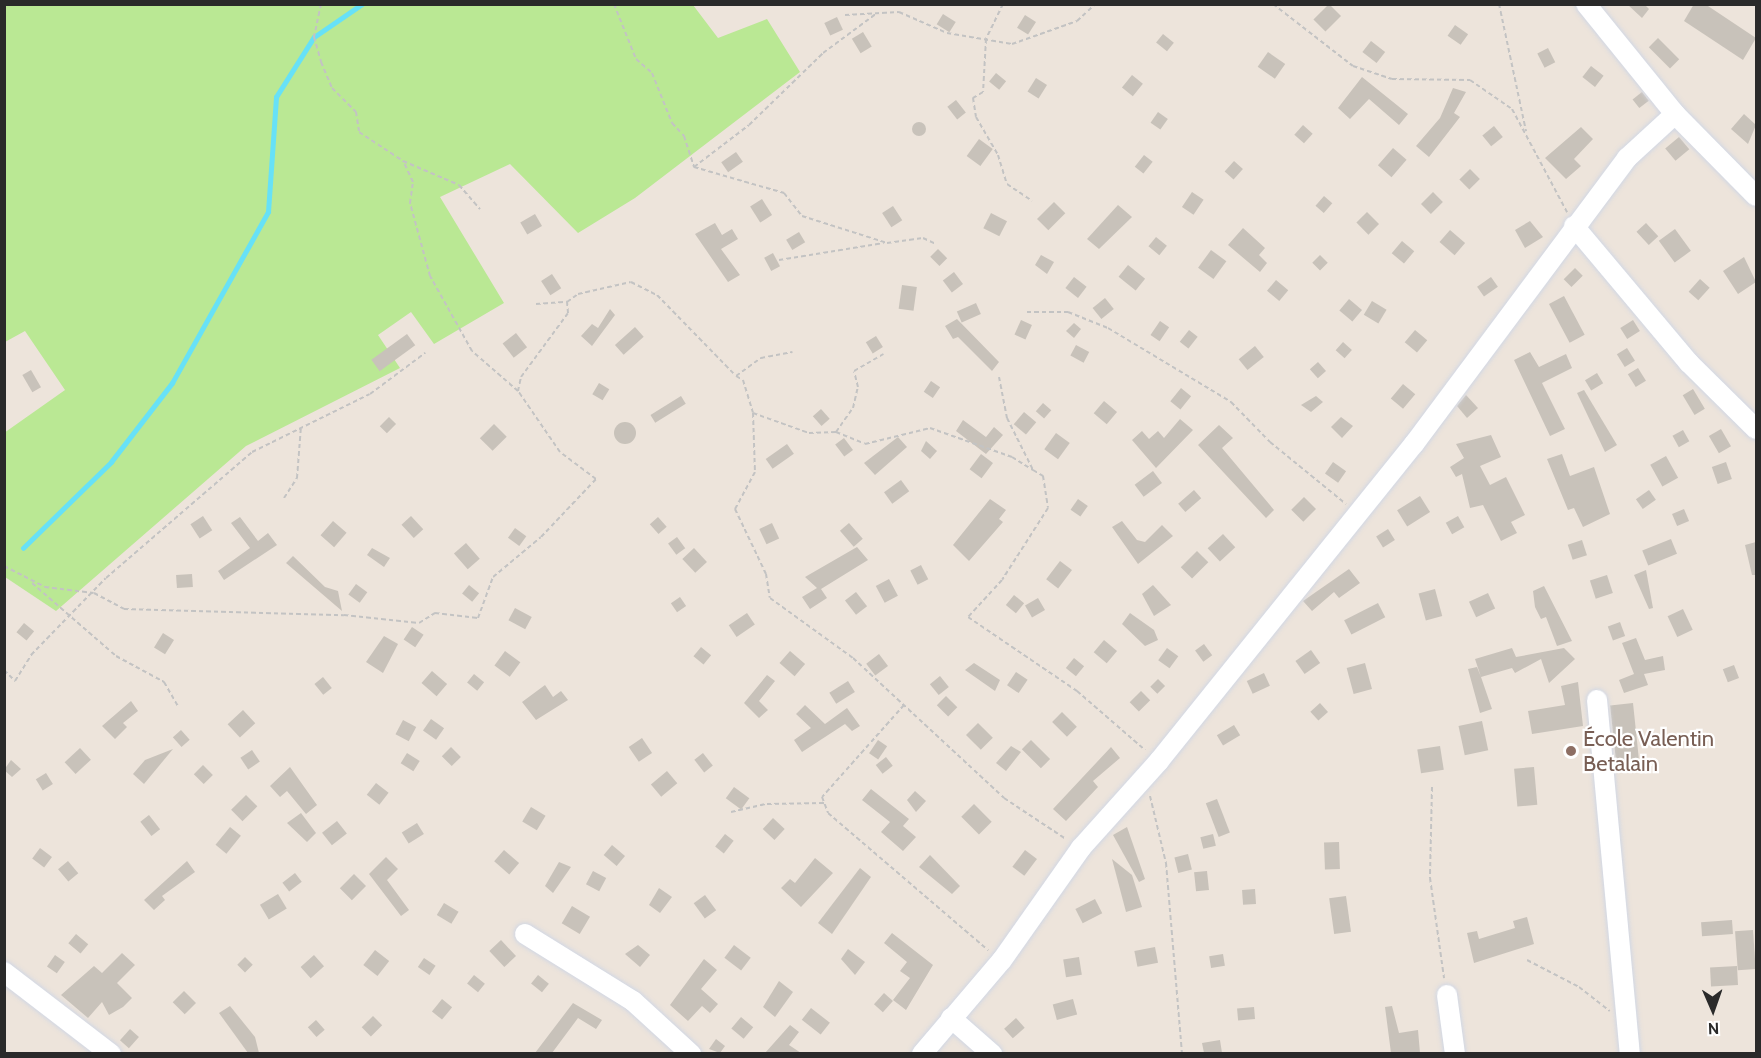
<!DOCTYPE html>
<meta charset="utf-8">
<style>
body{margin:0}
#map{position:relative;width:1761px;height:1058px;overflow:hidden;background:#ede4db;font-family:Cabin,sans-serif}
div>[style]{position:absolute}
.green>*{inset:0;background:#bae894}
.stream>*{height:4.5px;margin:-2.25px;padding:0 2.25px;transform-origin:2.25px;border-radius:2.25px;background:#67e1f7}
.building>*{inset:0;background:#c8c2ba;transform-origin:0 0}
.round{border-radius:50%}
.path>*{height:2px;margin-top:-1px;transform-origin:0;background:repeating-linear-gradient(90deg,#c3c3c3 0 4.5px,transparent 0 7.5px)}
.roads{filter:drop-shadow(0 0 2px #d1d7e4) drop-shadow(0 0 2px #d1d7e4)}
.minor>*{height:20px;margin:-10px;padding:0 10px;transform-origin:10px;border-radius:10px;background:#fff}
.dots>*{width:16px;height:16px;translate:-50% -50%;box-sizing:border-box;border:3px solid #fff;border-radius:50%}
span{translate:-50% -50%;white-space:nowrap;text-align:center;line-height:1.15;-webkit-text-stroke:4.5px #fff;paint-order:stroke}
.education-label{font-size:22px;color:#785e54}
.left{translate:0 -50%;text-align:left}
.frame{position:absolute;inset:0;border:6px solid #2a2a2a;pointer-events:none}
.north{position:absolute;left:1683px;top:980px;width:60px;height:60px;-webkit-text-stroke:4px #fff;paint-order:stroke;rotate:178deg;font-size:16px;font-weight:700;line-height:24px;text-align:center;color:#2a2a2a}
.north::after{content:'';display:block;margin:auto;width:21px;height:27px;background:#2a2a2a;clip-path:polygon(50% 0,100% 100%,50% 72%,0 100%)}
</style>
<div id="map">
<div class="green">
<i style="clip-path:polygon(5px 5px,693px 5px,718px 38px,767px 19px,800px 72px,635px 198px,578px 233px,510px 164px,440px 197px,504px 303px,434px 344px,411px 312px,378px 335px,400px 368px,246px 446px,56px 611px,5px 577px,4px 433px,65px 390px,25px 331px,5px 342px)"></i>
</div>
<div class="stream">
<i style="left:23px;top:548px;width:123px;rotate:-44.3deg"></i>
<i style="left:111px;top:462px;width:100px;rotate:-52.3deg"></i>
<i style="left:172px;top:383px;width:196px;rotate:-60.7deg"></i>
<i style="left:268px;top:212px;width:115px;rotate:-86deg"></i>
<i style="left:276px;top:97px;width:71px;rotate:-57.7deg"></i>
<i style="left:314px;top:37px;width:58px;rotate:-34.5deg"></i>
</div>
<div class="building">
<i style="left:1329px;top:4px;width:17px;height:22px;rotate:45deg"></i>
<i style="clip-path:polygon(1627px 4px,1644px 4px,1649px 9px,1642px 18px)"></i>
<i style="clip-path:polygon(1694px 4px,1705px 4px,1756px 38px,1743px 60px,1684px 21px)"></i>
<i style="left:943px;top:14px;width:15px;height:12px;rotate:32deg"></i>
<i style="left:1025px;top:15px;width:13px;height:15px;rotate:32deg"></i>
<i style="left:837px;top:17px;width:14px;height:14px;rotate:65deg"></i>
<i style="left:1455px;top:25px;width:16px;height:13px;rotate:35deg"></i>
<i style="left:863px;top:32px;width:17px;height:13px;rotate:59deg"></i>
<i style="left:1163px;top:34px;width:14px;height:11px;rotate:39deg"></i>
<i style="left:1658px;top:38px;width:30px;height:13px;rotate:45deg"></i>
<i style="left:1371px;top:41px;width:18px;height:14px;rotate:38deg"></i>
<i style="left:1548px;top:48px;width:16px;height:12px;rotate:63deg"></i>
<i style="left:1268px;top:52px;width:21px;height:18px;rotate:35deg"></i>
<i style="left:1591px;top:66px;width:16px;height:14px;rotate:38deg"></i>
<i style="left:996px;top:73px;width:13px;height:11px;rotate:39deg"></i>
<i style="left:1132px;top:75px;width:14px;height:16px;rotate:39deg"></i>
<i style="clip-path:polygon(1362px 77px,1408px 114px,1399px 125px,1369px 99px,1350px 119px,1338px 108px)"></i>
<i style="left:1036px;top:78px;width:13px;height:16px;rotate:32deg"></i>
<i style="clip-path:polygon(1453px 88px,1466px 92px,1454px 113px,1460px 117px,1429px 157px,1416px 146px,1440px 118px)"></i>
<i style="left:1642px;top:92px;width:11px;height:12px;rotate:52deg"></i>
<i style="left:956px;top:100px;width:16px;height:11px;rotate:52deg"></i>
<i style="left:1158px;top:112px;width:12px;height:13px;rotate:35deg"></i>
<i style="clip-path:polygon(1744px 114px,1756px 125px,1748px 144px,1731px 129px)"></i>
<i class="round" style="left:912px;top:122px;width:14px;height:14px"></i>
<i style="left:1303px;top:125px;width:13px;height:13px;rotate:42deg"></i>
<i style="left:1494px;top:126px;width:14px;height:15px;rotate:51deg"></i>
<i style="clip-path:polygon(1581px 127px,1593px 139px,1574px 159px,1581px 166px,1566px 179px,1545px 158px)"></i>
<i style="left:1679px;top:137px;width:16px;height:18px;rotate:50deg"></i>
<i style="left:979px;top:139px;width:17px;height:21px;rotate:36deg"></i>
<i style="left:1393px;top:148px;width:18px;height:23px;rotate:41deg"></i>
<i style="left:736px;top:152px;width:12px;height:18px;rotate:55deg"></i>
<i style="left:1144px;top:155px;width:11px;height:15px;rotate:38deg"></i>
<i style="left:1234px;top:161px;width:12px;height:14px;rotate:42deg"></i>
<i style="left:1470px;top:169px;width:14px;height:15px;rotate:45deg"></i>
<i style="left:1192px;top:192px;width:14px;height:18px;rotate:34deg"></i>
<i style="left:1433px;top:192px;width:14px;height:17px;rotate:45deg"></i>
<i style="left:1324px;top:196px;width:11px;height:13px;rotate:41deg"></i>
<i style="left:762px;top:199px;width:19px;height:14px;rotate:58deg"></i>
<i style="left:1054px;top:202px;width:16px;height:24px;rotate:45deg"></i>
<i style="clip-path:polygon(1118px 205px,1132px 217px,1099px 249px,1087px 239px)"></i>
<i style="left:893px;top:206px;width:17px;height:13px;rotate:57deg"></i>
<i style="left:1367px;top:212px;width:17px;height:15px;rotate:45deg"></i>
<i style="left:991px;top:213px;width:18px;height:17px;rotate:27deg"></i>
<i style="left:535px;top:214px;width:14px;height:17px;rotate:60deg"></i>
<i style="clip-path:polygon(1530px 221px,1543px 237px,1525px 248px,1515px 230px)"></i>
<i style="clip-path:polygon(715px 223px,722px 235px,732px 229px,738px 239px,721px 249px,740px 275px,728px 282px,695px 234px)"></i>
<i style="left:1646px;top:223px;width:18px;height:13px;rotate:47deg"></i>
<i style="clip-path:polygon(1243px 228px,1265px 248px,1259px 255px,1267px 263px,1260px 272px,1228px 245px)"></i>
<i style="left:1675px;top:229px;width:27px;height:20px;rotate:54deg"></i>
<i style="left:1450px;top:230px;width:20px;height:16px;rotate:41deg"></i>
<i style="left:799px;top:232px;width:12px;height:15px;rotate:59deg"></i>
<i style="left:1156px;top:237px;width:14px;height:12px;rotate:39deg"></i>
<i style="left:1402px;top:241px;width:16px;height:16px;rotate:40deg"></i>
<i style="left:938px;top:249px;width:13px;height:11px;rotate:45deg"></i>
<i style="left:1211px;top:250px;width:19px;height:22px;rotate:36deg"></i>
<i style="left:773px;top:253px;width:15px;height:10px;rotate:62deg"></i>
<i style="clip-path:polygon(1041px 255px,1054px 262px,1047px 274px,1035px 265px)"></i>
<i style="left:1320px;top:255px;width:11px;height:11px;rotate:45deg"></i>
<i style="clip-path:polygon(1744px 257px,1756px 282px,1738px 294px,1723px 271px)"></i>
<i style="left:1128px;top:265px;width:22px;height:15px;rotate:39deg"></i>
<i style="left:1575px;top:268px;width:11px;height:16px;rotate:45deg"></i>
<i style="left:954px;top:272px;width:15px;height:14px;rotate:53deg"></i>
<i style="left:552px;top:274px;width:17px;height:13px;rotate:57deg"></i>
<i style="left:1074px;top:277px;width:16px;height:14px;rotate:38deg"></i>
<i style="left:1491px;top:277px;width:12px;height:17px;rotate:55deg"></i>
<i style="left:1700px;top:279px;width:13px;height:17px;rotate:42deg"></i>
<i style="left:1276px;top:280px;width:16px;height:14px;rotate:40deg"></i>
<i style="left:902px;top:285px;width:15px;height:24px;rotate:8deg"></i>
<i style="left:1564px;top:296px;width:44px;height:17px;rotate:62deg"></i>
<i style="left:1105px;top:298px;width:14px;height:16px;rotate:51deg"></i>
<i style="left:1349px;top:299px;width:17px;height:15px;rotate:40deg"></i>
<i style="left:1372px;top:301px;width:17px;height:16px;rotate:31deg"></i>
<i style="left:976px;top:303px;width:12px;height:21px;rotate:66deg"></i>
<i style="clip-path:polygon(610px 309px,615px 315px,592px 346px,581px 336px,592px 324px,598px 328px)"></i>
<i style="clip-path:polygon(957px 319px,999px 362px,992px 371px,958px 337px,953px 339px,945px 326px)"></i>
<i style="left:1021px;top:320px;width:12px;height:16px;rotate:24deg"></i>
<i style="left:1633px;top:320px;width:13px;height:15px;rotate:58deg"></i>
<i style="left:1160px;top:321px;width:11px;height:17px;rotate:34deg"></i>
<i style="clip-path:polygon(1074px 323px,1081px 329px,1074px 338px,1066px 331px)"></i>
<i style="left:635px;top:327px;width:13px;height:27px;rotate:48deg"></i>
<i style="left:1189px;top:330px;width:11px;height:15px;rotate:38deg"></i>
<i style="left:1415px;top:330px;width:16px;height:16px;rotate:40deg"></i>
<i style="left:516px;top:333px;width:18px;height:17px;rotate:52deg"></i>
<i style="left:407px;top:334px;width:14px;height:44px;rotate:54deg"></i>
<i style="left:876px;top:336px;width:13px;height:12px;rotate:58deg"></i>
<i style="left:1343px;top:342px;width:12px;height:11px;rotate:42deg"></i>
<i style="left:1076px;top:345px;width:15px;height:12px;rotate:28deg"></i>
<i style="left:1255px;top:346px;width:14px;height:21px;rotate:51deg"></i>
<i style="left:1627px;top:348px;width:15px;height:12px;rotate:58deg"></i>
<i style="clip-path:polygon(1530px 352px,1539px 367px,1566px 354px,1572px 368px,1542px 383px,1565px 429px,1550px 436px,1514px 360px)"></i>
<i style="left:1318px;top:362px;width:12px;height:11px;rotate:48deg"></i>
<i style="left:1638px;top:368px;width:15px;height:12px;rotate:58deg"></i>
<i style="left:31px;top:370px;width:20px;height:10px;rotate:60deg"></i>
<i style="left:1597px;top:373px;width:12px;height:14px;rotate:59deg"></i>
<i style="left:931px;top:381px;width:11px;height:13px;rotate:34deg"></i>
<i style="left:599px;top:383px;width:12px;height:13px;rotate:31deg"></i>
<i style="left:1403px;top:384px;width:16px;height:19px;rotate:40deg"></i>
<i style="left:1181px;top:388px;width:13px;height:17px;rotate:39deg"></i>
<i style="left:1693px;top:389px;width:23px;height:12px;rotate:59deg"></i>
<i style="clip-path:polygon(1584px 390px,1617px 445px,1605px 452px,1577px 393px)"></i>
<i style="clip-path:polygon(1466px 395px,1478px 408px,1467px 418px,1457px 406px)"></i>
<i style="left:681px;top:396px;width:9px;height:36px;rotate:58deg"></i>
<i style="clip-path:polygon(1316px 396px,1323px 402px,1311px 412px,1301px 405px)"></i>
<i style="left:1104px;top:401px;width:17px;height:16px;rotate:40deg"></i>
<i style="left:1043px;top:403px;width:11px;height:11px;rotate:41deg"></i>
<i style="left:821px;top:409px;width:13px;height:11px;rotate:48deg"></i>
<i style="left:1024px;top:412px;width:16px;height:16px;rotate:40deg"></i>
<i style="left:389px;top:417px;width:10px;height:13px;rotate:45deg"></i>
<i style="clip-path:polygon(1341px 417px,1353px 426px,1342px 438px,1331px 427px)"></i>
<i style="clip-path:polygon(1180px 419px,1193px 430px,1156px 468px,1132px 440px,1142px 431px,1149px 439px,1158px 431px,1164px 438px)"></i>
<i style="clip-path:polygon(963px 420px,986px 437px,994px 427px,1003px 435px,986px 454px,956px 431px)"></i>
<i class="round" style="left:614px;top:422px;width:22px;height:22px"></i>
<i style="left:494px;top:424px;width:18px;height:20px;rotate:45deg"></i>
<i style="clip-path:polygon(1219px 425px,1233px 438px,1222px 448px,1274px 510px,1266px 518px,1198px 445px)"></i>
<i style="left:1721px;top:429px;width:20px;height:14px;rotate:60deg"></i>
<i style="left:1683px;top:430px;width:13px;height:12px;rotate:61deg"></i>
<i style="left:1056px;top:433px;width:17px;height:20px;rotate:36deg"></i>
<i style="clip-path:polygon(1491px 435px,1501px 457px,1480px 466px,1490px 485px,1506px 477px,1525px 515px,1511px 522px,1517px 533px,1501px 541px,1483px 505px,1470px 508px,1462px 474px,1456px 477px,1450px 467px,1464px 458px,1456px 444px)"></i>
<i style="clip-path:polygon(898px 437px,907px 447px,875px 475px,864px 463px)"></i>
<i style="left:844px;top:438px;width:15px;height:11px;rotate:53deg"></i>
<i style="clip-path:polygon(926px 441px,937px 451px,930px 459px,921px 451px)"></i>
<i style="left:787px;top:444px;width:12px;height:26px;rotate:55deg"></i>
<i style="left:981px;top:454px;width:15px;height:19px;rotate:37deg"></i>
<i style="clip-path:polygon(1562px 454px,1570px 476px,1594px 467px,1610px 514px,1583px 527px,1574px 508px,1568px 510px,1547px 459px)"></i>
<i style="left:1666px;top:456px;width:25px;height:18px;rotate:61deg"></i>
<i style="left:1333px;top:462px;width:16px;height:14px;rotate:35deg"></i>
<i style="left:1726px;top:462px;width:18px;height:15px;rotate:71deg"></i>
<i style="left:1153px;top:471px;width:15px;height:23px;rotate:53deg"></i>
<i style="left:901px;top:480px;width:14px;height:21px;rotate:54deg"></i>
<i style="left:1194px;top:490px;width:11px;height:21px;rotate:49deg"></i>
<i style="left:1649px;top:490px;width:12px;height:16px;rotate:55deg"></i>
<i style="left:1420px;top:496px;width:19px;height:27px;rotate:58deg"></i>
<i style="left:1304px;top:497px;width:17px;height:18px;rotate:45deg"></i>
<i style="clip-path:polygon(990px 499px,1006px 510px,999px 519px,1003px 522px,969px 561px,953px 545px)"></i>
<i style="left:1078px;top:499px;width:12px;height:13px;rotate:35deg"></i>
<i style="left:1684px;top:509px;width:13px;height:13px;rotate:67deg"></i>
<i style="left:203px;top:516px;width:17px;height:15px;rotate:57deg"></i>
<i style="left:411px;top:516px;width:18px;height:13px;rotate:47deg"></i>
<i style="left:1458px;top:516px;width:13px;height:14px;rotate:61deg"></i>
<i style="clip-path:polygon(240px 517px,258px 541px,268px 533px,277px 545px,224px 580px,218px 571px,250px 548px,231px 523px)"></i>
<i style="left:658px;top:517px;width:13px;height:11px;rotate:48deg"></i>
<i style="left:333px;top:521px;width:18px;height:19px;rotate:41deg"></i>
<i style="clip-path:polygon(1122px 521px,1137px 540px,1145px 542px,1162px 525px,1173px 536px,1138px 564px,1112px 527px)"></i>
<i style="left:772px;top:523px;width:17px;height:14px;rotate:65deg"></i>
<i style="left:849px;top:523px;width:21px;height:12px;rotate:49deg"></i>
<i style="left:515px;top:528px;width:14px;height:12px;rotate:36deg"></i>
<i style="left:1388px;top:529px;width:13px;height:14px;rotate:58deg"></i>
<i style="left:1223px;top:534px;width:18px;height:21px;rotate:47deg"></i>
<i style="left:677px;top:537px;width:14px;height:11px;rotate:54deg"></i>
<i style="left:1671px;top:539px;width:16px;height:31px;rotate:68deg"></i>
<i style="left:1582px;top:540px;width:16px;height:15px;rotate:72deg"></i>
<i style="clip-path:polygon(1756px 542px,1756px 575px,1752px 575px,1745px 545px)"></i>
<i style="left:466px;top:543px;width:21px;height:16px;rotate:49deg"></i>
<i style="clip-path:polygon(857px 547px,868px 560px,821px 589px,827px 598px,810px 609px,802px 597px,817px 588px,805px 577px)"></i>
<i style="clip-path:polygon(372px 548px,390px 558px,384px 567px,367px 555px)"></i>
<i style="left:694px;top:548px;width:19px;height:16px;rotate:47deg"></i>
<i style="left:1197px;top:551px;width:16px;height:23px;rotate:45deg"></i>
<i style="clip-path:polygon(293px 556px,325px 587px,338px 591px,342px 611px,286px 563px)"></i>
<i style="left:1060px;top:561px;width:15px;height:23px;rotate:37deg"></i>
<i style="left:921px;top:565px;width:16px;height:12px;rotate:63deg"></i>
<i style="clip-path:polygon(1349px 569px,1360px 583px,1339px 598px,1334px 592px,1312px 611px,1303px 601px)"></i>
<i style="clip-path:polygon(1646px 570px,1653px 608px,1649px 609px,1634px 575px)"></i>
<i style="left:192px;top:574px;width:13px;height:16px;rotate:86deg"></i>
<i style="left:1607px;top:575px;width:19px;height:18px;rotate:72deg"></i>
<i style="left:889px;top:579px;width:19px;height:15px;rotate:62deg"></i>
<i style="left:356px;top:584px;width:14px;height:13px;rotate:36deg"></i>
<i style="left:469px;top:585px;width:13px;height:11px;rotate:39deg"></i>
<i style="clip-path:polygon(1153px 585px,1171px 605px,1154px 616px,1142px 594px)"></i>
<i style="clip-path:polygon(1544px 586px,1572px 641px,1557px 646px,1546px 617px,1541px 619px,1535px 607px,1533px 591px)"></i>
<i style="left:1435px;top:589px;width:28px;height:17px;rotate:75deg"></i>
<i style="left:856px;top:592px;width:18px;height:14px;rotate:52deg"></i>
<i style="left:1488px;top:593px;width:17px;height:21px;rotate:65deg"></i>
<i style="left:1014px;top:595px;width:13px;height:13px;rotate:39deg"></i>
<i style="left:680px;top:597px;width:11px;height:11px;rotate:56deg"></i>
<i style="left:1038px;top:598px;width:14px;height:15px;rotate:60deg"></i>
<i style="left:1378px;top:603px;width:16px;height:38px;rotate:63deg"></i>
<i style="left:515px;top:608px;width:19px;height:14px;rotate:28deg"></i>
<i style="left:1683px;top:609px;width:23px;height:17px;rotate:65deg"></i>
<i style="left:747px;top:613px;width:14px;height:22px;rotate:56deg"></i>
<i style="clip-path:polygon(1130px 613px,1154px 630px,1158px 640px,1145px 646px,1122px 624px)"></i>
<i style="left:1620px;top:622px;width:15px;height:13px;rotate:70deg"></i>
<i style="left:24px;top:623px;width:13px;height:12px;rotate:39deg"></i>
<i style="left:412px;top:627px;width:14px;height:15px;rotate:34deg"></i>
<i style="left:163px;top:633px;width:13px;height:17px;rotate:32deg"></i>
<i style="clip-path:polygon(384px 636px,398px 644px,383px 673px,366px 662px)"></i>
<i style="clip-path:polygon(1636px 638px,1645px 660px,1663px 656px,1665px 670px,1644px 674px,1648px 685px,1624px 693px,1619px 680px,1634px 674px,1622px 643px)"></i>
<i style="left:1104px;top:640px;width:17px;height:16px;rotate:40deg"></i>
<i style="left:1204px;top:644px;width:14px;height:11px;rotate:54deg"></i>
<i style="left:701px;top:647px;width:13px;height:12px;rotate:39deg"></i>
<i style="left:1167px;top:648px;width:14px;height:15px;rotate:36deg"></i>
<i style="clip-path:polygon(1512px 648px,1516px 657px,1564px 648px,1575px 659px,1549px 683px,1541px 659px,1515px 673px,1512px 668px,1481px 677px,1492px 709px,1480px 713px,1468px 669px,1477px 667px,1481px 677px,1475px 659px)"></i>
<i style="left:1311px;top:650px;width:16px;height:19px;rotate:55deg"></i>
<i style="left:505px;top:651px;width:19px;height:18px;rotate:36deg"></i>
<i style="left:790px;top:651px;width:20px;height:16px;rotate:41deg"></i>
<i style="left:879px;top:654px;width:15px;height:16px;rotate:53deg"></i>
<i style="left:1074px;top:658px;width:13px;height:13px;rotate:39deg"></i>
<i style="clip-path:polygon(974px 663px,1000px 680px,995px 691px,965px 670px)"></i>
<i style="left:1365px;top:663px;width:27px;height:19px;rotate:75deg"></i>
<i style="left:1734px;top:665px;width:14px;height:12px;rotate:69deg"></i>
<i style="left:432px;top:671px;width:20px;height:16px;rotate:41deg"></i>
<i style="left:1016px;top:672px;width:14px;height:16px;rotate:34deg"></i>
<i style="left:1264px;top:673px;width:14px;height:19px;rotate:65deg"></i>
<i style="left:474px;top:674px;width:13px;height:11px;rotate:39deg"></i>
<i style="clip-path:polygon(767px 675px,775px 681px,759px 701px,768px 710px,759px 718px,744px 703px)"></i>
<i style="left:940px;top:676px;width:14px;height:13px;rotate:51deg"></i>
<i style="left:323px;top:677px;width:14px;height:11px;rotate:51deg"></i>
<i style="left:1158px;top:679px;width:10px;height:11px;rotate:45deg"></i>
<i style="left:848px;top:681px;width:13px;height:22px;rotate:58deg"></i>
<i style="clip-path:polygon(1578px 682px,1583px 726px,1532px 734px,1528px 711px,1565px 705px,1561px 686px)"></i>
<i style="clip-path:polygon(545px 685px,553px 697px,561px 691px,568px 700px,536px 720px,522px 702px)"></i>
<i style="left:1141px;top:691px;width:13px;height:16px;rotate:45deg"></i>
<i style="left:946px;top:696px;width:16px;height:13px;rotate:45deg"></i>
<i style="clip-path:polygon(131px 701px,138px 711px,123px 723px,127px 727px,115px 739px,102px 726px)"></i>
<i style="left:1320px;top:703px;width:12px;height:13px;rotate:48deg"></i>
<i style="left:1633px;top:703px;width:63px;height:23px;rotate:84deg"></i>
<i style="clip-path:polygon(805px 705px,825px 724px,847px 708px,860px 726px,852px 731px,845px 724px,802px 752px,794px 740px,811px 728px,796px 714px)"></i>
<i style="left:243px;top:710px;width:18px;height:21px;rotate:47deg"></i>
<i style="left:1062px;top:712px;width:21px;height:14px;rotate:45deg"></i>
<i style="left:431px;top:719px;width:16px;height:14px;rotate:35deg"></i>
<i style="left:403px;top:720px;width:15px;height:16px;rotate:28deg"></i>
<i style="left:1482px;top:721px;width:30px;height:24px;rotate:78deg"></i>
<i style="left:978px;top:723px;width:21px;height:17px;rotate:45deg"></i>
<i style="left:1234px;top:725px;width:12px;height:20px;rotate:59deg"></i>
<i style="left:181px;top:730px;width:13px;height:11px;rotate:48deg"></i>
<i style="left:642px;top:738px;width:18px;height:16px;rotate:56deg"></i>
<i style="left:878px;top:740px;width:11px;height:16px;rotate:34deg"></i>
<i style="left:1031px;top:740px;width:27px;height:13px;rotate:45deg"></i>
<i style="clip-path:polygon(1011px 746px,1021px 752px,1006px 771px,996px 763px)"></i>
<i style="left:1440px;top:746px;width:24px;height:23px;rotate:81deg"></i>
<i style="left:451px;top:747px;width:14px;height:13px;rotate:45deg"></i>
<i style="clip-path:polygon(1111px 747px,1120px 758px,1093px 781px,1098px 787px,1066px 821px,1053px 809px)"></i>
<i style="left:80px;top:748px;width:16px;height:21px;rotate:47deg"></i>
<i style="clip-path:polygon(173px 749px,144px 784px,133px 774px,145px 760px)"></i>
<i style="left:252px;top:750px;width:14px;height:14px;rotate:56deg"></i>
<i style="left:407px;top:753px;width:15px;height:12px;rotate:32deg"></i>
<i style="left:703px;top:753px;width:16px;height:11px;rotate:52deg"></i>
<i style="left:886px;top:757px;width:11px;height:13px;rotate:52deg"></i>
<i style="clip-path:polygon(11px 760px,21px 769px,12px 777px,4px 770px)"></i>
<i style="left:203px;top:765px;width:14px;height:13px;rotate:45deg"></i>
<i style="clip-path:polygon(290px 767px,317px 805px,306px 814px,287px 791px,280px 797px,270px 786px)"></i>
<i style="left:1534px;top:767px;width:38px;height:20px;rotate:85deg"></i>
<i style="left:667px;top:771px;width:16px;height:21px;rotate:50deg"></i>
<i style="left:46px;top:773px;width:13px;height:12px;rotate:58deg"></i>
<i style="left:376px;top:783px;width:16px;height:15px;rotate:38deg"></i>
<i style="left:734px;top:787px;width:19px;height:14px;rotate:36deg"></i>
<i style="clip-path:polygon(871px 789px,909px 819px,903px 826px,916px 837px,903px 851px,881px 832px,890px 822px,862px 800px)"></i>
<i style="clip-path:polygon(915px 791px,926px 801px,916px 812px,907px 800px)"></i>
<i style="left:246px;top:795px;width:16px;height:21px;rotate:45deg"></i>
<i style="left:1217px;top:799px;width:36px;height:12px;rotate:69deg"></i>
<i style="left:974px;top:804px;width:25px;height:18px;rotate:45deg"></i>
<i style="left:531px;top:807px;width:17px;height:17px;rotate:31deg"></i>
<i style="clip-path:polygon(301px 813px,316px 833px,307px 842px,287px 823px)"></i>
<i style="left:149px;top:815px;width:18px;height:11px;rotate:52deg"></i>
<i style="left:773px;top:818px;width:16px;height:15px;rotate:43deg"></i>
<i style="left:337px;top:821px;width:16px;height:19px;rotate:52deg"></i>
<i style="left:417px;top:823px;width:13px;height:18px;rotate:58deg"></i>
<i style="left:230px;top:827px;width:14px;height:23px;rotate:39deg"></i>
<i style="clip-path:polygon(1127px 827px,1145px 879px,1139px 882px,1113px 835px)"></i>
<i style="left:725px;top:834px;width:11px;height:16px;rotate:38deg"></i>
<i style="left:1213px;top:834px;width:12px;height:13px;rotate:76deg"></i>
<i style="left:1339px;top:842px;width:27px;height:15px;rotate:88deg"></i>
<i style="left:612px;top:845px;width:17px;height:13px;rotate:40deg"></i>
<i style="left:40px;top:848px;width:15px;height:13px;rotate:37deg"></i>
<i style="left:504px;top:850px;width:20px;height:15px;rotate:41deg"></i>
<i style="left:1025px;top:850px;width:15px;height:21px;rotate:37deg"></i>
<i style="left:1188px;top:854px;width:16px;height:14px;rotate:76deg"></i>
<i style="clip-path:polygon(930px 855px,960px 886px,952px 894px,919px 867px)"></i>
<i style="clip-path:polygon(386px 857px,398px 869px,387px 880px,409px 910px,401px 916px,369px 874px)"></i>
<i style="clip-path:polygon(815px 858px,833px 873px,801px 907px,781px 888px,790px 879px,795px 883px)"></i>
<i style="clip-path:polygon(1112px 859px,1132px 875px,1142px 907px,1126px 912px)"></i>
<i style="left:68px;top:861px;width:16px;height:13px;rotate:50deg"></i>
<i style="clip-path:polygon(187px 861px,195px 872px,162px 896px,165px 900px,154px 910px,144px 900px)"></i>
<i style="clip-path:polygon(559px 862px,571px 867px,553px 893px,545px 886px)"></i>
<i style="clip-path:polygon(860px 868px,871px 877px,832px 934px,818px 923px)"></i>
<i style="left:593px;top:871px;width:15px;height:15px;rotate:28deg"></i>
<i style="left:1207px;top:871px;width:19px;height:13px;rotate:84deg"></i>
<i style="left:295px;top:873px;width:11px;height:16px;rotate:52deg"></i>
<i style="left:354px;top:874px;width:17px;height:20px;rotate:45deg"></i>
<i style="clip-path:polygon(659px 888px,672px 897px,660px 913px,649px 905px)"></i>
<i style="left:1255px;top:889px;width:15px;height:13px;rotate:86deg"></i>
<i style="left:278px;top:894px;width:17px;height:21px;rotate:59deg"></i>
<i style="left:705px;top:895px;width:19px;height:14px;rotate:54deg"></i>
<i style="left:1346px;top:896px;width:36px;height:17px;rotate:82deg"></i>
<i style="left:1095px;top:899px;width:16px;height:22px;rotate:63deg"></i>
<i style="left:444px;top:903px;width:17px;height:14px;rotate:31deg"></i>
<i style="left:572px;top:906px;width:21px;height:20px;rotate:31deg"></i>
<i style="clip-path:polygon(1527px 917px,1534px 944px,1474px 963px,1467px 933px,1477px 931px,1479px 939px,1515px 928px,1513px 921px)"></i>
<i style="left:1732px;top:920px;width:14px;height:31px;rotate:86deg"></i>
<i style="left:1753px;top:930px;width:39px;height:18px;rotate:86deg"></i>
<i style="clip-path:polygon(892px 933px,933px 965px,906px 1010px,893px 1000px,910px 978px,900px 971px,907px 962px,884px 943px)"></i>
<i style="left:76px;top:934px;width:16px;height:12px;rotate:40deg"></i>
<i style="left:501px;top:940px;width:22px;height:16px;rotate:47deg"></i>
<i style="clip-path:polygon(638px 945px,650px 955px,640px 967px,625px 954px)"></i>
<i style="left:734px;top:945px;width:21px;height:16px;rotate:37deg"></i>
<i style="left:1155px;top:947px;width:16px;height:21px;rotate:79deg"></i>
<i style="clip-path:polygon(848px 949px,865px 962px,855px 975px,841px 959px)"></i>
<i style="left:375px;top:950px;width:18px;height:19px;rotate:38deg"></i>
<i style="clip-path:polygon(122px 953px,135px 965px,117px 983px,132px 998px,123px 1007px,109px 1015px,102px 1002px,88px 1018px,61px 995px,94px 966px,102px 973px)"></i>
<i style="left:1223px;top:954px;width:12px;height:14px;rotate:81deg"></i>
<i style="left:55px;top:955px;width:12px;height:14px;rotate:35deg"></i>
<i style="left:314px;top:955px;width:15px;height:18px;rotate:48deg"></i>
<i style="left:245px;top:957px;width:11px;height:11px;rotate:45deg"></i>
<i style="left:1079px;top:957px;width:18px;height:16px;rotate:81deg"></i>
<i style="left:424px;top:958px;width:14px;height:11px;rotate:34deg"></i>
<i style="clip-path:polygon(704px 959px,717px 970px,701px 989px,718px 1004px,710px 1013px,702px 1006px,688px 1021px,670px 1005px)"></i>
<i style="left:1737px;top:966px;width:19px;height:27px;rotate:87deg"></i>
<i style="left:474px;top:975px;width:14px;height:11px;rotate:39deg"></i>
<i style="left:538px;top:975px;width:14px;height:11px;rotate:39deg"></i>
<i style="clip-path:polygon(779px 981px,793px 992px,775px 1017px,763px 1007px)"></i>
<i style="left:184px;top:991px;width:17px;height:16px;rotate:45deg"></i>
<i style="left:884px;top:993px;width:12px;height:15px;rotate:42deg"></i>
<i style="left:442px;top:999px;width:13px;height:16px;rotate:39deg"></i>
<i style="left:1073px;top:999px;width:16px;height:21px;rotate:75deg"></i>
<i style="clip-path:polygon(573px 1003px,602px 1020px,596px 1029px,578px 1018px,552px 1053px,535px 1053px)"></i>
<i style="clip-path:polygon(230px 1006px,255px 1037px,259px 1053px,248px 1053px,219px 1013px)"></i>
<i style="clip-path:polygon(1392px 1006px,1399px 1033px,1418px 1030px,1420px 1053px,1391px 1053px,1385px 1007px)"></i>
<i style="left:1254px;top:1007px;width:12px;height:17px;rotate:85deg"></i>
<i style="left:811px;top:1008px;width:24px;height:15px;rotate:38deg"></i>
<i style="left:373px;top:1016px;width:13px;height:16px;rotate:45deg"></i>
<i style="left:741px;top:1017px;width:16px;height:15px;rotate:40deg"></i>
<i style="left:1016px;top:1018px;width:13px;height:16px;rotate:48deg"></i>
<i style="left:316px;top:1020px;width:13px;height:11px;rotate:48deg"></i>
<i style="clip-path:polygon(790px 1025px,799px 1032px,789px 1045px,801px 1053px,765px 1053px)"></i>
<i style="left:130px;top:1029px;width:12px;height:15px;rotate:42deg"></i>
<i style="clip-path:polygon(716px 1039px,725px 1046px,720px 1053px,709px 1049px)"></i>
<i style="clip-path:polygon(1220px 1040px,1222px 1053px,1204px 1053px,1202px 1043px)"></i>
</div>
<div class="path">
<i style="left:321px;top:4px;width:34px;rotate:102deg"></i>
<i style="left:314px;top:37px;width:26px;rotate:74deg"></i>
<i style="left:321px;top:62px;width:28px;rotate:67deg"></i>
<i style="left:332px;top:88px;width:34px;rotate:45deg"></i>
<i style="left:356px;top:112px;width:20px;rotate:81deg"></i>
<i style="left:359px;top:132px;width:53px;rotate:33.4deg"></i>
<i style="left:403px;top:161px;width:61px;rotate:23.2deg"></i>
<i style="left:459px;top:185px;width:32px;rotate:49deg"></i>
<i style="left:614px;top:4px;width:59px;rotate:68.2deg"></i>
<i style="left:636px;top:59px;width:21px;rotate:41deg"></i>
<i style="left:652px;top:73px;width:54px;rotate:68.2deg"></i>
<i style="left:672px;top:123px;width:18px;rotate:47deg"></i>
<i style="left:684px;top:136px;width:33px;rotate:72deg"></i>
<i style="left:694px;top:167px;width:94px;rotate:16.1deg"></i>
<i style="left:784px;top:193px;width:29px;rotate:52deg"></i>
<i style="left:802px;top:216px;width:89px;rotate:17.6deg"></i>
<i style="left:887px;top:243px;width:36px;rotate:-8deg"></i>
<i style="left:923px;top:238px;width:14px;rotate:25deg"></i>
<i style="left:1003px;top:4px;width:39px;rotate:116deg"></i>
<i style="left:986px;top:39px;width:53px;rotate:93.2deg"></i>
<i style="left:983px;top:92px;width:12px;rotate:149deg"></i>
<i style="left:973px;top:98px;width:19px;rotate:81deg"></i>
<i style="left:976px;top:117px;width:44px;rotate:59.9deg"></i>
<i style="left:998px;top:155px;width:30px;rotate:73deg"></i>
<i style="left:1007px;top:184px;width:30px;rotate:34deg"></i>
<i style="left:1273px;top:4px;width:101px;rotate:37.8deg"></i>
<i style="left:1353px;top:66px;width:41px;rotate:18.4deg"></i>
<i style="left:1392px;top:79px;width:78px;rotate:0.7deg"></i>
<i style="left:1470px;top:80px;width:51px;rotate:34.6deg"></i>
<i style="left:1512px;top:109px;width:117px;rotate:61.9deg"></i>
<i style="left:1499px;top:4px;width:130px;rotate:78deg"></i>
<i style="left:845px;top:15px;width:54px;rotate:-3.2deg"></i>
<i style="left:899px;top:12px;width:52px;rotate:23.6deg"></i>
<i style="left:947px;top:33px;width:66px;rotate:9.6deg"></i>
<i style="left:1012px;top:44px;width:69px;rotate:-19.5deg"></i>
<i style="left:1077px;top:21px;width:25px;rotate:-43deg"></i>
<i style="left:694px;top:167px;width:69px;rotate:-37.4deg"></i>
<i style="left:749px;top:125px;width:103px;rotate:-44.2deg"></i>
<i style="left:823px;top:53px;width:67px;rotate:-36.5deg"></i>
<i style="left:779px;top:260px;width:106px;rotate:-9.2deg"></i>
<i style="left:536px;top:304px;width:31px;rotate:-4deg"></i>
<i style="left:1027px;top:312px;width:41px"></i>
<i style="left:1068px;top:312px;width:43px;rotate:21.8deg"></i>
<i style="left:1108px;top:328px;width:144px;rotate:31deg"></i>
<i style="left:1231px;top:402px;width:56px;rotate:45.7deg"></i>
<i style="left:1270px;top:442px;width:98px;rotate:39.2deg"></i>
<i style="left:736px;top:376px;width:8px;rotate:30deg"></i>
<i style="left:743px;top:380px;width:34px;rotate:73deg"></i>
<i style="left:753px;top:413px;width:59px;rotate:19.7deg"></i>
<i style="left:809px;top:433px;width:27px;rotate:-2deg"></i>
<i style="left:836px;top:432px;width:29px;rotate:-55deg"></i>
<i style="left:853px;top:408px;width:22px;rotate:-77deg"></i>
<i style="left:858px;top:387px;width:16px;rotate:-104deg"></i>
<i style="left:854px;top:371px;width:34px;rotate:-30deg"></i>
<i style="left:999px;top:377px;width:42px;rotate:79deg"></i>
<i style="left:1007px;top:418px;width:58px;rotate:63.4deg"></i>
<i style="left:1033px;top:470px;width:12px;rotate:31deg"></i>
<i style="left:1043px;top:476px;width:32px;rotate:81deg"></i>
<i style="left:1048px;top:508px;width:85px;rotate:122.6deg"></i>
<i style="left:1002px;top:580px;width:50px;rotate:132.6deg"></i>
<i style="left:968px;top:617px;width:132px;rotate:34.2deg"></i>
<i style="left:1077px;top:691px;width:90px;rotate:40.9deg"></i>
<i style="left:518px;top:391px;width:14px;rotate:-78deg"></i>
<i style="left:521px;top:377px;width:79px;rotate:-53.7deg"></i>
<i style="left:568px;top:313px;width:11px;rotate:-95deg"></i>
<i style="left:567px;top:302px;width:14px;rotate:-36deg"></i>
<i style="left:578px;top:294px;width:54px;rotate:-12.8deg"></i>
<i style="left:631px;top:282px;width:29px;rotate:27deg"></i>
<i style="left:657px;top:295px;width:113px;rotate:45.7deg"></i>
<i style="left:736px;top:376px;width:31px;rotate:-36deg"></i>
<i style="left:761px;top:358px;width:32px;rotate:-11deg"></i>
<i style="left:753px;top:413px;width:59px;rotate:88.1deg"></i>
<i style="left:755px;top:472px;width:42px;rotate:118.4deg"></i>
<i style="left:735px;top:509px;width:72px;rotate:64.5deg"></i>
<i style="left:766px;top:574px;width:24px;rotate:81deg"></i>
<i style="left:770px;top:598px;width:102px;rotate:35.9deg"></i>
<i style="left:853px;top:658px;width:206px;rotate:42.8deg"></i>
<i style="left:1004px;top:798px;width:74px;rotate:33.5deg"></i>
<i style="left:836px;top:432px;width:31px;rotate:22deg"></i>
<i style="left:865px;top:444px;width:67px;rotate:-13.8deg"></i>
<i style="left:930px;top:428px;width:87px;rotate:19.5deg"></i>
<i style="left:1012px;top:457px;width:25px;rotate:32deg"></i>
<i style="left:284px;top:498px;width:24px;rotate:-57deg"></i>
<i style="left:297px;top:478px;width:52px;rotate:-85.6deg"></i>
<i style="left:4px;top:566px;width:46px;rotate:27.1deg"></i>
<i style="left:45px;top:587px;width:49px;rotate:7deg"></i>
<i style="left:94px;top:593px;width:34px;rotate:28deg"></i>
<i style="left:124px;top:609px;width:220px;rotate:1.6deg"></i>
<i style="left:344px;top:615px;width:75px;rotate:6.1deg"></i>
<i style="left:419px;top:623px;width:19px;rotate:-32deg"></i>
<i style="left:435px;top:613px;width:43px;rotate:6.6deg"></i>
<i style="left:478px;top:618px;width:44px;rotate:-69.9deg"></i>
<i style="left:493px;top:577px;width:62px;rotate:-39.8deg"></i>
<i style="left:541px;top:537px;width:80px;rotate:-46.5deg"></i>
<i style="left:596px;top:479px;width:45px;rotate:-143.1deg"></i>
<i style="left:560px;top:452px;width:74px;rotate:-124.5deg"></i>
<i style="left:518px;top:391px;width:61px;rotate:-139deg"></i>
<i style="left:472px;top:351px;width:86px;rotate:-119.2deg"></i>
<i style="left:430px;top:276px;width:76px;rotate:-105.3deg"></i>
<i style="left:410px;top:203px;width:21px;rotate:-82deg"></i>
<i style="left:413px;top:182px;width:23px;rotate:-115deg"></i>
<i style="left:32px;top:583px;width:111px;rotate:41deg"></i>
<i style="left:116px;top:656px;width:55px;rotate:28.4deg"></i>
<i style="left:164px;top:682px;width:28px;rotate:60deg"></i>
<i style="left:4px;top:670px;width:16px;rotate:45deg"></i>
<i style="left:15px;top:681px;width:31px;rotate:-58deg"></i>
<i style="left:31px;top:655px;width:107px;rotate:-45.8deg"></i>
<i style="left:106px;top:578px;width:193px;rotate:-40.8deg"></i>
<i style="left:252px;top:452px;width:131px;rotate:-26.2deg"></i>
<i style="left:370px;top:394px;width:69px;rotate:-36.7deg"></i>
<i style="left:904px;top:705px;width:123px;rotate:131.7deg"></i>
<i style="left:822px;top:797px;width:17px;rotate:69deg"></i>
<i style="left:828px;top:813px;width:211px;rotate:40.6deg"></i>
<i style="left:1432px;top:787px;width:91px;rotate:91.3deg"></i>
<i style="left:1430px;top:878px;width:101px;rotate:82deg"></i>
<i style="left:1150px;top:796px;width:69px;rotate:76.6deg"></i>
<i style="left:1166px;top:863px;width:192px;rotate:85.2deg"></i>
<i style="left:731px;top:812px;width:37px;rotate:-13deg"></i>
<i style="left:767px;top:804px;width:57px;rotate:-1deg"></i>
<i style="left:1527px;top:960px;width:59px;rotate:27.4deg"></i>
<i style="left:1579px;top:987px;width:39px;rotate:38deg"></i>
</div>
<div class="roads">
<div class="minor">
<i style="left:1586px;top:4px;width:141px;rotate:51deg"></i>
<i style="left:1675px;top:114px;width:115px;rotate:45.4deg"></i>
<i style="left:1574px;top:226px;width:179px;rotate:50deg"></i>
<i style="left:1689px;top:363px;width:94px;rotate:44.6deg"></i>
<i style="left:1597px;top:700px;width:356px;rotate:84.7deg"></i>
<i style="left:525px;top:934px;width:127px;rotate:31.8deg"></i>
<i style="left:633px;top:1001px;width:79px;rotate:42.4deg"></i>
<i style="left:4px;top:972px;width:135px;rotate:37.5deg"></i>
<i style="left:1447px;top:995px;width:60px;rotate:82.3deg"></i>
<i style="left:951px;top:1018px;width:55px;rotate:41.3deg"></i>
<i style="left:922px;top:1054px;width:123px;rotate:-49.6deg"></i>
<i style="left:1002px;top:960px;width:137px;rotate:-54.8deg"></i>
<i style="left:1081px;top:848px;width:117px;rotate:-48.1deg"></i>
<i style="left:1159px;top:761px;width:407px;rotate:-51.2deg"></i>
<i style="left:1414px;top:444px;width:357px;rotate:-53.3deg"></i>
<i style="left:1627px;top:158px;width:65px;rotate:-42.5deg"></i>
</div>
</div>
<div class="dots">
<i style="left:1571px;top:751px;background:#8d6e63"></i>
</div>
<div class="education-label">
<span class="left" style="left:1583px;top:751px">École Valentin<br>Betalain</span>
</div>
<div class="frame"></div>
<div class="north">N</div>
</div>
